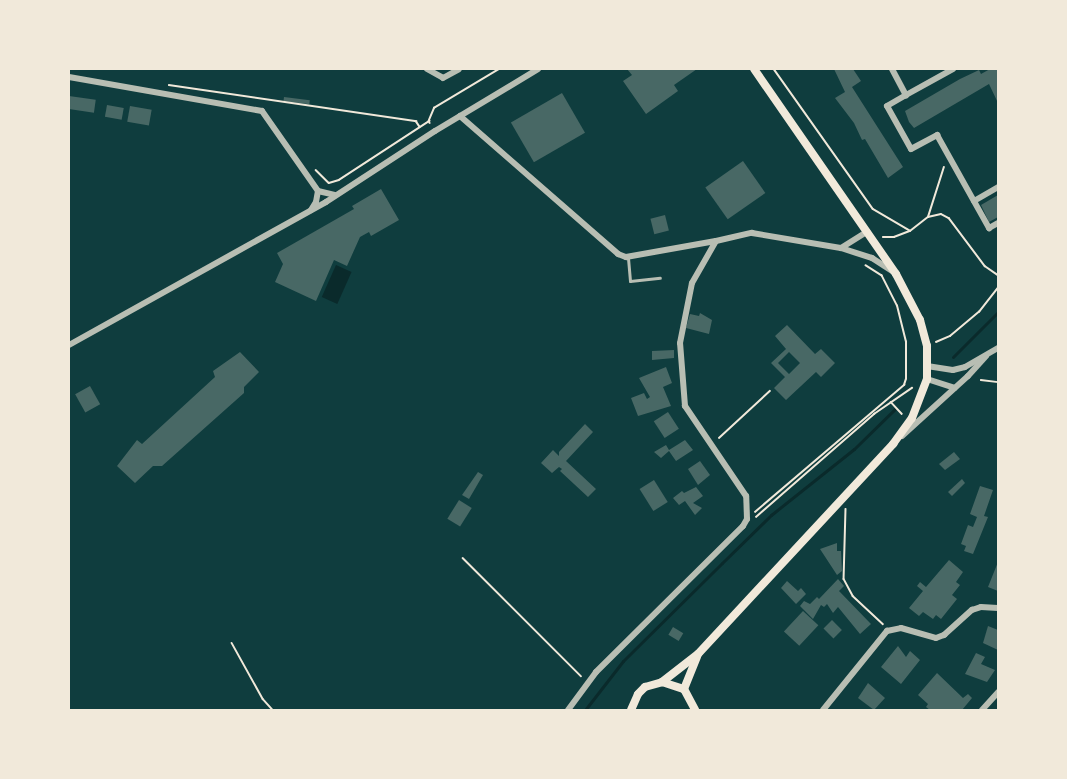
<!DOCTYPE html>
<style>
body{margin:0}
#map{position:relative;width:1067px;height:779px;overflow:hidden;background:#0f3d3e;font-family:Lato,sans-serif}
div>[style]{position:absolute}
.water>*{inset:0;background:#0a2a2b;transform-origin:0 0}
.stream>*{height:3px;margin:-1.5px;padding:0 1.5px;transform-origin:1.5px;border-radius:1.5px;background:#0a2a2b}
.building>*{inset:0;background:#486865;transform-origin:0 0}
.path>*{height:1.5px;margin:-0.75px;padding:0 0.75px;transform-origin:0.75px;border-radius:0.75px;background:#f1e9da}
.service>*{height:3px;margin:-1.5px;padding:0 1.5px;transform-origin:1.5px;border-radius:1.5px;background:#b8beb3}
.minor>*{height:6px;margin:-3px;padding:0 3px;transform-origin:3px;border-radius:3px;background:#b8beb3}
.secondary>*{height:8px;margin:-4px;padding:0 4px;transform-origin:4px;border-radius:4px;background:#f1e9da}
span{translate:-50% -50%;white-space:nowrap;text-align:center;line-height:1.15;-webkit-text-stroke:5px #f1e9da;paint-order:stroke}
.frame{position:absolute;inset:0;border:70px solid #f1e9da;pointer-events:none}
</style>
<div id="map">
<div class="water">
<i style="left:336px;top:265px;width:17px;height:35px;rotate:24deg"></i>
</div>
<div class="stream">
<i style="left:953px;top:357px;width:64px;rotate:-45deg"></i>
<i style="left:585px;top:710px;width:62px;rotate:-52.2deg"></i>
<i style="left:623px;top:661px;width:139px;rotate:-44.7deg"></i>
<i style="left:722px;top:563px;width:69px;rotate:-44.4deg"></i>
<i style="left:771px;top:515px;width:106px;rotate:-38.5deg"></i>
<i style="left:854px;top:449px;width:57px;rotate:-44.3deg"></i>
</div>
<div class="building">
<i style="clip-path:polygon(627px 69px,697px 69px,674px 85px,678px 91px,646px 114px,623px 81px,632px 75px)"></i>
<i style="clip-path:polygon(834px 69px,853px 69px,861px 81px,852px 87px,903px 167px,888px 178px,865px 139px,862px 140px,854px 123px,835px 98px,845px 92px)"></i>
<i style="clip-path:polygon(990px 69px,998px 69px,998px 103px,989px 84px,914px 128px,909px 122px,905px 111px,960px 79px,979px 70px,981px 74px)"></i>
<i style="left:562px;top:93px;width:46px;height:59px;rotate:60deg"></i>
<i style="left:69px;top:96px;width:27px;height:13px;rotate:8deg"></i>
<i style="left:284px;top:97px;width:26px;height:4px;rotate:7deg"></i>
<i style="left:107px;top:105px;width:17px;height:12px;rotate:10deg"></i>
<i style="left:130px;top:106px;width:22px;height:16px;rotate:10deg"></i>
<i style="left:743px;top:161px;width:39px;height:46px;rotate:55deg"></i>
<i style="clip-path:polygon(381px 189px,399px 220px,371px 236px,369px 232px,360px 237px,347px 266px,334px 260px,316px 301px,275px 282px,283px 264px,277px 253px,354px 209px,352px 206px)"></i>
<i style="clip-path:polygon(998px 195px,998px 217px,989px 222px,981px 205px)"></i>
<i style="left:665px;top:215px;width:16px;height:15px;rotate:76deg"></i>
<i style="clip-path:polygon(700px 313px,712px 320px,709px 334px,686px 328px,690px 314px,699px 316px)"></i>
<i style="clip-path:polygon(evenodd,787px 325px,815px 354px,821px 349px,835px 363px,821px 377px,816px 372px,786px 400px,774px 388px,785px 377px,771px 363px,786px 349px,775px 336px,787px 325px,789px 352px,800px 363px,789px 374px,778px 363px,789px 352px)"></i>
<i style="clip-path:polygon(674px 350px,674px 358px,652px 360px,652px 351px)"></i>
<i style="clip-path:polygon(240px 352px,259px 372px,244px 387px,244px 393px,162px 466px,153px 466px,135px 483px,117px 466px,137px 440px,142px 444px,215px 377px,213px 371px)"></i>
<i style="clip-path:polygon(666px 367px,672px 383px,663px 387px,671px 406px,638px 416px,631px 398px,644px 393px,647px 399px,650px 397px,639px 378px)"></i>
<i style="left:90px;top:386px;width:21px;height:17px;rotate:61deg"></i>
<i style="left:668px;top:412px;width:20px;height:17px;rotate:57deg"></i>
<i style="clip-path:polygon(585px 424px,593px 432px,566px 461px,596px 489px,588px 497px,560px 471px,562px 469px,559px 467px,552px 473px,541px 463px,553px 450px,559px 456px,559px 452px)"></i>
<i style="clip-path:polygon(685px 440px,693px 450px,676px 461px,669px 451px,661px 458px,654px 452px,666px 445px,669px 450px)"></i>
<i style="clip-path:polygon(954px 452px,960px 459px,945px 470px,939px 464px)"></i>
<i style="clip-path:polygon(700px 461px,710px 475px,698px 485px,688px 469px)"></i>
<i style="clip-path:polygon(478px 472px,483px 475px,469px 499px,462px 495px)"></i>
<i style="clip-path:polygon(962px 479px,965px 483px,952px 496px,948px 492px)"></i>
<i style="left:654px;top:480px;width:26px;height:17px;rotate:58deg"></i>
<i style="clip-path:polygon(980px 486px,993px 490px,984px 516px,988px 517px,973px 554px,964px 551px,966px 546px,961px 544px,968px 525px,973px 527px,977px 517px,970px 514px)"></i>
<i style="clip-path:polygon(696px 487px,703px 496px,693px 503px,702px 508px,695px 515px,685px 501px,679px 505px,673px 498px,682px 491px,684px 493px)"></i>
<i style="left:459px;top:500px;width:15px;height:22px;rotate:32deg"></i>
<i style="clip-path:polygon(837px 543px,837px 551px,841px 551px,842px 571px,837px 575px,820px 549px)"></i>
<i style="clip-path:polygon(949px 560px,963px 572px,956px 582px,960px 585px,952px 595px,957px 599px,941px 619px,936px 615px,933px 619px,923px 612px,919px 616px,909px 608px,923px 591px,917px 586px,920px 582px,926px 587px)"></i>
<i style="clip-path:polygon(998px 562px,998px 591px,988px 587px)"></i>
<i style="clip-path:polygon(838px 579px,844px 586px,839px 591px,871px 624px,860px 634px,838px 607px,833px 613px,827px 604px,824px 607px,821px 605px,813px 619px,800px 606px,804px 601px,810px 604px,817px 597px,819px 599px)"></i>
<i style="clip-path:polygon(787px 581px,798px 591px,801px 588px,806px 594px,796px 604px,781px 588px)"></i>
<i style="left:803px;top:611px;width:21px;height:28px;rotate:43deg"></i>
<i style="left:832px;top:620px;width:14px;height:12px;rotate:45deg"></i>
<i style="clip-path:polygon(988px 626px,998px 630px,998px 650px,983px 643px)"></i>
<i style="left:673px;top:627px;width:12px;height:9px;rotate:31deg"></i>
<i style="clip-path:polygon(898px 646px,906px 657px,910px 651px,920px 660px,901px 684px,881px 667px)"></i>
<i style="clip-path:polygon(976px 653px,985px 657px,981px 664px,995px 670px,987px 682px,965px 674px)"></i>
<i style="clip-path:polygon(937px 673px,963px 698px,968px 694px,972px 698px,962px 710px,930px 710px,926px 707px,928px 704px,918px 695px)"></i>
<i style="clip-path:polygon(868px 683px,885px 698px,874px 710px,858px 698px)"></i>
</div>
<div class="path">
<i style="left:774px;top:69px;width:171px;rotate:54.7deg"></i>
<i style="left:873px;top:209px;width:42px;rotate:30.3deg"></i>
<i style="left:169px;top:85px;width:250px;rotate:8.3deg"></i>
<i style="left:416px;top:121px;width:7px;rotate:56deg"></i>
<i style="left:429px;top:120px;width:13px;rotate:-67deg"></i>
<i style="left:434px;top:108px;width:76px;rotate:-31deg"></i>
<i style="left:316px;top:170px;width:18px;rotate:45deg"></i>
<i style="left:329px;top:183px;width:10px;rotate:-17deg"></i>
<i style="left:339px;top:180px;width:108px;rotate:-33.2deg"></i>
<i style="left:429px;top:121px;width:2px;rotate:63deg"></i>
<i style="left:928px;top:217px;width:52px;rotate:-72.3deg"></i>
<i style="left:883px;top:237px;width:11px"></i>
<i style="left:894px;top:237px;width:17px;rotate:-21deg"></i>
<i style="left:910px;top:231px;width:23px;rotate:-38deg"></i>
<i style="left:928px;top:217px;width:13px;rotate:-13deg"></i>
<i style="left:941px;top:214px;width:9px;rotate:27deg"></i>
<i style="left:949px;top:218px;width:60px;rotate:53.1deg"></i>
<i style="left:985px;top:266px;width:16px;rotate:35deg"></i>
<i style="left:936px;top:342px;width:15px;rotate:-23deg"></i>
<i style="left:950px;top:336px;width:38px;rotate:-40deg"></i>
<i style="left:979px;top:312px;width:31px;rotate:-52deg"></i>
<i style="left:981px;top:380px;width:17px;rotate:7deg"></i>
<i style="left:891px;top:402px;width:16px;rotate:47deg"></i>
<i style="left:719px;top:438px;width:69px;rotate:-42.7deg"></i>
<i style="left:846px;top:509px;width:70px;rotate:91.6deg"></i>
<i style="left:844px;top:579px;width:19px;rotate:62deg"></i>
<i style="left:853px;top:596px;width:41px;rotate:43deg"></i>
<i style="left:755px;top:512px;width:196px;rotate:-40.4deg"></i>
<i style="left:904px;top:385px;width:6px;rotate:-72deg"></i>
<i style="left:906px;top:379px;width:37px;rotate:-90deg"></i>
<i style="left:906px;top:342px;width:37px;rotate:-104deg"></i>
<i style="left:897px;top:306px;width:34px;rotate:-117deg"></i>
<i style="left:882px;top:276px;width:19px;rotate:-148deg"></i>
<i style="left:756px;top:517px;width:157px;rotate:-41.1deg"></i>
<i style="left:874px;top:414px;width:46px;rotate:-34.4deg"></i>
<i style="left:463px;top:558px;width:167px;rotate:45deg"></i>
<i style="left:232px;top:643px;width:64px;rotate:61deg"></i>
<i style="left:263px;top:699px;width:15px;rotate:48deg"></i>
</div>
<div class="service">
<i style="left:628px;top:258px;width:23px;rotate:85deg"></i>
<i style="left:630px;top:281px;width:30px;rotate:-6deg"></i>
</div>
<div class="minor">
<i style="left:427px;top:69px;width:18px;rotate:29deg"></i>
<i style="left:443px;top:78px;width:18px;rotate:-29deg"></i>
<i style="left:892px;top:69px;width:30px;rotate:62deg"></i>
<i style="left:906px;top:95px;width:22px;rotate:150deg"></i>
<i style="left:887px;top:106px;width:49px;rotate:60.8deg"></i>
<i style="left:911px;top:149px;width:30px;rotate:-28deg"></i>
<i style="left:937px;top:135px;width:107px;rotate:60.8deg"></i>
<i style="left:989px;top:228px;width:10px;rotate:-29deg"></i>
<i style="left:69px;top:77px;width:196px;rotate:10deg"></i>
<i style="left:262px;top:111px;width:98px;rotate:55deg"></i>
<i style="left:318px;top:191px;width:17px;rotate:13deg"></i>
<i style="left:906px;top:95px;width:54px;rotate:-29deg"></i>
<i style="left:460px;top:116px;width:210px;rotate:41.1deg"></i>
<i style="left:618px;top:254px;width:9px;rotate:21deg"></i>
<i style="left:626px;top:257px;width:91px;rotate:-10.1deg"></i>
<i style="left:974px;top:201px;width:28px;rotate:-30deg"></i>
<i style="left:311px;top:210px;width:9px;rotate:-58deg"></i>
<i style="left:316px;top:202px;width:11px;rotate:-80deg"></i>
<i style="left:841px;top:248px;width:33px;rotate:18deg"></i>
<i style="left:872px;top:258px;width:24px;rotate:33deg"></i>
<i style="left:69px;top:345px;width:294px;rotate:-29.1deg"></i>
<i style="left:326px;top:202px;width:130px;rotate:-33.1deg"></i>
<i style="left:435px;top:131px;width:120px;rotate:-31deg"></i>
<i style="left:927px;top:366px;width:26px;rotate:9deg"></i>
<i style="left:953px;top:370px;width:12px;rotate:-14deg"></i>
<i style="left:965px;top:367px;width:38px;rotate:-30deg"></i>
<i style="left:927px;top:379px;width:29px;rotate:18deg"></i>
<i style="left:902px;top:436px;width:89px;rotate:-42.3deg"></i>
<i style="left:968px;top:376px;width:27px;rotate:-48deg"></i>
<i style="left:568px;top:710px;width:47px;rotate:-53.6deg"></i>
<i style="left:596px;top:672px;width:207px;rotate:-44.8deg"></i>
<i style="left:743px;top:526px;width:8px;rotate:-60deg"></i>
<i style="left:747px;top:519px;width:23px;rotate:-92deg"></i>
<i style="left:746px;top:496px;width:109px;rotate:-124.1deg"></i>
<i style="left:685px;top:406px;width:63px;rotate:-94.5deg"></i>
<i style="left:680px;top:343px;width:61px;rotate:-78.7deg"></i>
<i style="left:692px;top:283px;width:48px;rotate:-60.3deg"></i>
<i style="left:716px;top:241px;width:37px;rotate:-13deg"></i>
<i style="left:752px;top:233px;width:90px;rotate:9.6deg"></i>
<i style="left:841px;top:248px;width:31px;rotate:-32deg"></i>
<i style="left:823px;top:710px;width:102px;rotate:-51deg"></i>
<i style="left:887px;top:631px;width:14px;rotate:-12deg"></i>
<i style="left:901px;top:628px;width:36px;rotate:16deg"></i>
<i style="left:936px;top:638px;width:9px;rotate:-21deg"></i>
<i style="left:944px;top:635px;width:38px;rotate:-42deg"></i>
<i style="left:972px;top:610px;width:9px;rotate:-18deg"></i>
<i style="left:981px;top:607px;width:17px;rotate:3deg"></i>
<i style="left:982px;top:710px;width:24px;rotate:-48deg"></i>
</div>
<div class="secondary">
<i style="left:662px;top:682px;width:46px;rotate:-37.9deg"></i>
<i style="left:698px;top:654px;width:287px;rotate:-47.1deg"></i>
<i style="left:893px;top:444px;width:32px;rotate:-54deg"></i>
<i style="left:912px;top:418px;width:42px;rotate:-69deg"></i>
<i style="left:927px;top:379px;width:33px;rotate:-90deg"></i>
<i style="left:927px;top:346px;width:27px;rotate:-105deg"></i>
<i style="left:920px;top:320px;width:52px;rotate:-117.6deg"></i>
<i style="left:896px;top:274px;width:249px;rotate:-124.7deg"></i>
<i style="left:684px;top:689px;width:35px;rotate:-68deg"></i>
<i style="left:631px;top:710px;width:17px;rotate:-66deg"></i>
<i style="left:638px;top:694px;width:10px;rotate:-45deg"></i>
<i style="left:645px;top:687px;width:18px;rotate:-16deg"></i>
<i style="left:662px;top:682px;width:23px;rotate:18deg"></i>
<i style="left:684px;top:689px;width:24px;rotate:62deg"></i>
</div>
<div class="frame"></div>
</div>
